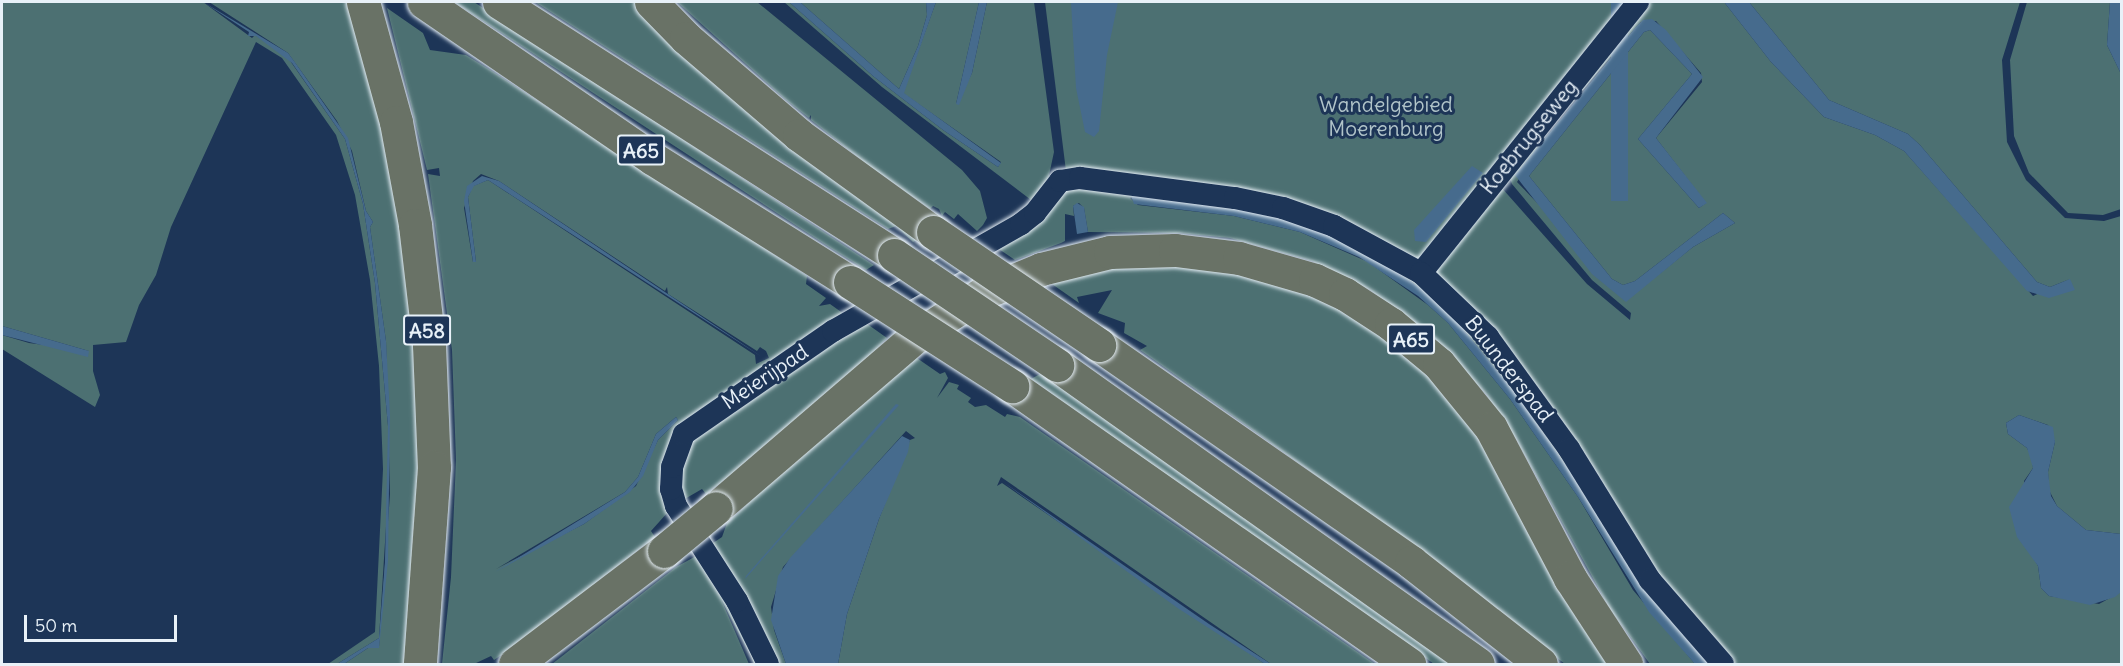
<!DOCTYPE html>
<style>
body{margin:0}
#map{position:relative;width:2123px;height:666px;overflow:hidden;background:#1d3557;font-family:Delius,sans-serif}
div>[style]{position:absolute}
.green>*{inset:0;background:#4c7072}
.water>*{inset:0;background:#466b8d;transform-origin:0 0}
.roads{filter:drop-shadow(0 0 2px #e8f1f8) drop-shadow(0 0 2px #e8f1f8)}
.street>*{height:22px;margin:-11px;padding:0 11px;transform-origin:11px;border-radius:11px;background:#1d3557}
.highway>*{height:33px;margin:-16.5px;padding:0 16.5px;transform-origin:16.5px;border-radius:16.5px;background:#697266}
.bridges{filter:drop-shadow(0 0 2px #e8f1f8) drop-shadow(0 0 2px #e8f1f8)}
.highway-bridge>*{height:33px;margin:-16.5px;padding:0 16.5px;transform-origin:16.5px;border-radius:16.5px;background:#697266}
span{translate:-50% -50%;white-space:nowrap;text-align:center;line-height:1.15;-webkit-text-stroke:6px #1d3557;paint-order:stroke}
.shield-label span{padding:2px 4px;background:#1d3557;border:2px solid;border-radius:4px;-webkit-text-stroke-width:0}
.shield-label{font-size:20px;color:#e8f1f8;font-weight:700}
.park-label{font-size:21px;color:#b1c4c9}
.street-label{font-size:21px;color:#e8f1f8}
.frame{position:absolute;inset:0;border:3px solid #e8f1f8;pointer-events:none}
.scale{position:absolute;left:24px;top:615px;width:153px;height:27px;box-sizing:border-box;border:3px solid #e8f1f8;border-top:0;padding-left:8px;font-size:18px;line-height:21px;white-space:nowrap;color:#e8f1f8;-webkit-text-stroke:4px #1d3557;paint-order:stroke}
</style>
<div id="map">
<div class="green">
<i style="clip-path:polygon(2px 2px,203px 2px,252px 38px,255px 35px,286px 55px,345px 139px,363px 204px,375px 283px,388px 426px,388px 495px,379px 638px,337px 664px,328px 664px,375px 632px,383px 469px,379px 366px,370px 280px,355px 195px,336px 135px,282px 58px,256px 42px,171px 227px,156px 275px,139px 305px,126px 342px,93px 345px,93px 371px,100px 395px,95px 407px,2px 349px,2px 335px,29px 343px,89px 351px,2px 326px)"></i>
<i style="clip-path:polygon(209px 2px,349px 2px,374px 88px,410px 275px,421px 451px,408px 664px,344px 664px,368px 648px,379px 647px,390px 494px,386px 341px,370px 227px,373px 222px,366px 211px,352px 151px,337px 121px,288px 53px)"></i>
<i style="clip-path:polygon(454px 2px,474px 2px,874px 265px,866px 270px,832px 249px)"></i>
<i style="clip-path:polygon(535px 2px,643px 2px,923px 236px,913px 242px,896px 226px,888px 229px)"></i>
<i style="clip-path:polygon(677px 2px,757px 2px,962px 170px,980px 191px,987px 218px,983px 225px,977px 231px,958px 214px,954px 219px,945px 212px,942px 216px,939px 209px,933px 206px,930px 209px,868px 165px,811px 120px,811px 115px,809px 118px,786px 100px)"></i>
<i style="clip-path:polygon(784px 2px,789px 2px,873px 76px,943px 130px,998px 167px,1001px 162px,903px 93px,936px 2px,979px 2px,956px 104px,972px 73px,987px 2px,1034px 2px,1054px 152px,1048px 180px,1035px 203px,882px 87px)"></i>
<i style="clip-path:polygon(800px 2px,926px 2px,927px 15px,918px 46px,899px 89px)"></i>
<i style="clip-path:polygon(1045px 2px,1631px 2px,1422px 261px,1066px 171px)"></i>
<i style="clip-path:polygon(evenodd,1648px 2px,1724px 2px,1771px 62px,1824px 117px,1875px 135px,1904px 151px,2033px 296px,2070px 279px,2050px 287px,2037px 282px,1920px 145px,1908px 134px,1829px 100px,1749px 2px,2020px 2px,2002px 60px,2007px 142px,2026px 180px,2065px 218px,2104px 221px,2121px 216px,2121px 534px,2086px 530px,2057px 506px,2049px 490px,2048px 472px,2055px 442px,2048px 425px,2019px 415px,2006px 423px,2008px 434px,2027px 448px,2032px 459px,2033px 468px,2024px 481px,2032px 556px,2038px 566px,2041px 588px,2049px 596px,2099px 604px,2121px 592px,2121px 664px,1732px 664px,1703px 636px,1447px 287px,1435px 271px,1501px 187px,1587px 284px,1630px 320px,1631px 313px,1592px 280px,1512px 184px,1509px 176px,1648px 2px,1656px 21px,1701px 73px,1702px 82px,1656px 138px,1706px 203px,1699px 208px,1638px 139px,1692px 74px,1650px 30px,1644px 32px,1529px 176px,1612px 279px,1623px 285px,1635px 281px,1723px 213px,1735px 223px,1693px 247px,1629px 298px,1517px 182px,1549px 130px,1636px 27px,1641px 22px,1656px 21px)"></i>
<i style="clip-path:polygon(2027px 2px,2110px 2px,2107px 45px,2121px 74px,2121px 209px,2103px 215px,2068px 213px,2029px 173px,2014px 136px,2010px 60px)"></i>
<i style="clip-path:polygon(evenodd,387px 8px,423px 33px,430px 50px,466px 55px,492px 71px,807px 276px,806px 284px,826px 298px,819px 306px,830px 304px,844px 314px,698px 415px,668px 512px,651px 531px,655px 537px,509px 650px,494px 660px,491px 656px,474px 664px,442px 664px,451px 577px,456px 460px,452px 350px,428px 174px,440px 176px,439px 168px,427px 170px,387px 8px,481px 174px,499px 181px,665px 291px,667px 287px,668px 294px,757px 351px,760px 347px,766px 351px,769px 358px,756px 364px,755px 355px,488px 180px,473px 186px,468px 197px,476px 262px,473px 262px,464px 208px,473px 181px,481px 174px,387px 8px,676px 417px,678px 420px,658px 440px,636px 486px,584px 524px,496px 569px,625px 492px,638px 477px,656px 434px,676px 417px)"></i>
<i style="clip-path:polygon(1078px 185px,1225px 200px,1286px 213px,1344px 235px,1415px 277px,1466px 322px,1520px 390px,1585px 483px,1651px 590px,1716px 664px,1709px 664px,1691px 646px,1633px 572px,1585px 493px,1516px 394px,1454px 318px,1412px 282px,1341px 239px,1282px 218px,1221px 205px,1134px 195px,1130px 198px,1138px 205px,1234px 216px,1300px 232px,1368px 262px,1428px 305px,1448px 323px,1510px 399px,1578px 497px,1633px 590px,1695px 664px,1650px 664px,1610px 609px,1516px 439px,1486px 394px,1433px 336px,1370px 290px,1312px 261px,1230px 238px,1178px 233px,1088px 232px,1084px 208px,1079px 203px,1073px 206px,1074px 216px,1065px 214px,1065px 241px,1061px 243px,1015px 260px,993px 245px,1024px 229px,1059px 190px)"></i>
<i style="clip-path:polygon(1164px 257px,1316px 289px,1440px 377px,1617px 664px,1565px 664px,1306px 468px,1140px 350px,1147px 346px,1124px 333px,1125px 323px,1098px 313px,1112px 290px,1077px 297px,1079px 303px,1042px 277px)"></i>
<i style="clip-path:polygon(863px 321px,887px 338px,868px 358px,723px 481px,706px 494px,702px 489px,683px 500px,678px 492px,689px 440px)"></i>
<i style="clip-path:polygon(911px 354px,940px 374px,945px 372px,948px 378px,937px 398px,949px 382px,959px 385px,957px 389px,971px 398px,968px 402px,975px 407px,986px 405px,1005px 417px,1007px 414px,1020px 417px,1375px 664px,1271px 664px,1001px 477px,997px 486px,1002px 483px,1265px 664px,838px 664px,847px 614px,879px 519px,910px 440px,915px 438px,906px 431px,783px 567px,771px 607px,774px 630px,786px 664px,773px 664px,713px 543px,722px 537px,727px 523px)"></i>
<i style="clip-path:polygon(1040px 374px,1081px 398px,1456px 664px,1434px 664px,1031px 379px)"></i>
<i style="clip-path:polygon(698px 555px,761px 664px,754px 664px,751px 656px,721px 599px,749px 664px,552px 664px,676px 567px)"></i>
</div>
<div class="water">
<i style="clip-path:polygon(203px 2px,288px 53px,294px 61px,348px 138px,366px 211px,373px 222px,370px 227px,386px 341px,390px 415px,388px 561px,379px 648px,368px 648px,344px 664px,337px 664px,379px 638px,385px 562px,388px 426px,375px 283px,363px 204px,345px 139px,292px 63px,256px 36px,248px 36px,249px 32px)"></i>
<i style="clip-path:polygon(789px 2px,800px 2px,899px 89px,918px 46px,927px 15px,926px 2px,936px 2px,904px 93px,1001px 163px,998px 167px,943px 130px,873px 76px)"></i>
<i style="clip-path:polygon(979px 2px,987px 2px,972px 73px,959px 105px,956px 104px)"></i>
<i style="clip-path:polygon(1071px 2px,1118px 2px,1107px 55px,1099px 131px,1094px 137px,1085px 132px,1076px 88px)"></i>
<i style="left:1611px;top:2px;width:17px;height:199px"></i>
<i style="clip-path:polygon(1724px 2px,1749px 2px,1829px 100px,1908px 134px,1920px 145px,2037px 282px,2050px 287px,2070px 279px,2075px 290px,2049px 298px,2027px 291px,1904px 151px,1875px 135px,1824px 117px,1771px 62px)"></i>
<i style="clip-path:polygon(2110px 2px,2121px 2px,2121px 74px,2107px 45px)"></i>
<i style="clip-path:polygon(1652px 19px,1666px 30px,1703px 77px,1656px 138px,1707px 203px,1699px 208px,1638px 139px,1692px 74px,1650px 30px,1644px 32px,1529px 176px,1612px 279px,1623px 285px,1635px 281px,1723px 213px,1735px 223px,1693px 247px,1626px 302px,1592px 274px,1515px 175px,1636px 27px,1643px 20px)"></i>
<i style="clip-path:polygon(1472px 166px,1483px 173px,1426px 242px,1415px 241px,1414px 230px)"></i>
<i style="clip-path:polygon(482px 176px,499px 181px,762px 357px,488px 180px,474px 186px,468px 197px,476px 262px,473px 262px,464px 201px,467px 186px)"></i>
<i style="clip-path:polygon(1131px 196px,1262px 212px,1322px 231px,1395px 270px,1427px 293px,1454px 318px,1516px 394px,1585px 493px,1633px 572px,1709px 664px,1695px 664px,1649px 612px,1578px 497px,1510px 399px,1448px 323px,1418px 296px,1359px 257px,1300px 232px,1234px 216px,1134px 204px)"></i>
<i style="clip-path:polygon(1077px 203px,1084px 207px,1088px 232px,1077px 234px,1073px 206px)"></i>
<i style="clip-path:polygon(2px 326px,89px 351px,88px 357px,2px 335px)"></i>
<i style="clip-path:polygon(896px 404px,899px 405px,745px 579px,746px 576px)"></i>
<i style="clip-path:polygon(2019px 415px,2053px 427px,2055px 442px,2048px 472px,2051px 496px,2057px 506px,2086px 530px,2121px 534px,2121px 592px,2115px 597px,2090px 605px,2049px 596px,2041px 588px,2038px 566px,2017px 537px,2009px 507px,2033px 468px,2027px 448px,2008px 434px,2006px 423px)"></i>
<i style="clip-path:polygon(676px 417px,678px 420px,658px 440px,643px 476px,630px 492px,584px 524px,495px 572px,625px 492px,638px 477px,656px 434px)"></i>
<i style="clip-path:polygon(902px 436px,910px 440px,908px 452px,879px 519px,847px 614px,838px 664px,786px 664px,771px 620px,778px 576px,790px 558px)"></i>
<i style="clip-path:polygon(1003px 482px,1209px 624px,1271px 664px,1265px 664px,1179px 609px)"></i>
</div>
<div class="roads">
<div class="street">
<i style="left:1421px;top:273px;width:347px;rotate:-51.3deg"></i>
<i style="left:768px;top:664px;width:70px;rotate:-116.2deg"></i>
<i style="left:737px;top:601px;width:113px;rotate:-122.7deg"></i>
<i style="left:676px;top:506px;width:18px;rotate:-106deg"></i>
<i style="left:671px;top:489px;width:22px;rotate:-87deg"></i>
<i style="left:672px;top:467px;width:35px;rotate:-70deg"></i>
<i style="left:684px;top:434px;width:181px;rotate:-34.7deg"></i>
<i style="left:833px;top:331px;width:216px;rotate:-29.6deg"></i>
<i style="left:1021px;top:224px;width:18px;rotate:-38deg"></i>
<i style="left:1035px;top:213px;width:41px;rotate:-52deg"></i>
<i style="left:1060px;top:181px;width:20px;rotate:-9deg"></i>
<i style="left:1080px;top:178px;width:156px;rotate:7.4deg"></i>
<i style="left:1235px;top:198px;width:49px;rotate:11.8deg"></i>
<i style="left:1283px;top:208px;width:54px;rotate:19.4deg"></i>
<i style="left:1334px;top:226px;width:99px;rotate:28.4deg"></i>
<i style="left:1421px;top:273px;width:93px;rotate:43.7deg"></i>
<i style="left:1488px;top:337px;width:138px;rotate:54.1deg"></i>
<i style="left:1569px;top:449px;width:154px;rotate:58.3deg"></i>
<i style="left:1650px;top:580px;width:111px;rotate:49deg"></i>
</div>
<div class="highway">
<i style="left:363px;top:2px;width:124px;rotate:74.6deg"></i>
<i style="left:396px;top:122px;width:105px;rotate:79.5deg"></i>
<i style="left:415px;top:225px;width:121px;rotate:83.3deg"></i>
<i style="left:429px;top:345px;width:122px;rotate:87.7deg"></i>
<i style="left:434px;top:467px;width:197px;rotate:94.1deg"></i>
<i style="left:424px;top:2px;width:276px;rotate:34.4deg"></i>
<i style="left:652px;top:158px;width:234px;rotate:32.1deg"></i>
<i style="left:499px;top:2px;width:469px;rotate:32.6deg"></i>
<i style="left:651px;top:2px;width:50px;rotate:45.8deg"></i>
<i style="left:686px;top:38px;width:149px;rotate:40.6deg"></i>
<i style="left:799px;top:135px;width:165px;rotate:35.9deg"></i>
<i style="left:1099px;top:345px;width:380px;rotate:34.8deg"></i>
<i style="left:1411px;top:562px;width:165px;rotate:38.1deg"></i>
<i style="left:1057px;top:365px;width:516px;rotate:35.38deg"></i>
<i style="left:1012px;top:386px;width:485px;rotate:35deg"></i>
<i style="left:716px;top:508px;width:262px;rotate:-40.7deg"></i>
<i style="left:915px;top:337px;width:81px;rotate:-32.9deg"></i>
<i style="left:983px;top:293px;width:63px;rotate:-22.5deg"></i>
<i style="left:1041px;top:269px;width:71px;rotate:-13.8deg"></i>
<i style="left:1110px;top:252px;width:65px;rotate:-1.8deg"></i>
<i style="left:1175px;top:250px;width:64px;rotate:7.1deg"></i>
<i style="left:1239px;top:258px;width:79px;rotate:16.1deg"></i>
<i style="left:1315px;top:280px;width:33px;rotate:25deg"></i>
<i style="left:1345px;top:294px;width:55px;rotate:33.1deg"></i>
<i style="left:1391px;top:324px;width:62px;rotate:39.8deg"></i>
<i style="left:1439px;top:364px;width:82px;rotate:50.9deg"></i>
<i style="left:1491px;top:428px;width:170px;rotate:62.2deg"></i>
<i style="left:1570px;top:578px;width:103px;rotate:56.9deg"></i>
<i style="left:515px;top:664px;width:187px;rotate:-37.2deg"></i>
</div>
</div>
<div class="bridges">
<div class="highway-bridge">
<i style="left:933px;top:232px;width:201px;rotate:34.2deg"></i>
<i style="left:894px;top:255px;width:197px;rotate:34deg"></i>
<i style="left:850px;top:282px;width:193px;rotate:32.7deg"></i>
<i style="left:664px;top:551px;width:67px;rotate:-39.6deg"></i>
</div>
</div>
<div class="shield-label">
<span style="left:641px;top:150px">A65</span>
<span style="left:427px;top:330px">A58</span>
<span style="left:1411px;top:339px">A65</span>
</div>
<div class="park-label">
<span style="left:1386px;top:117px">Wandelgebied<br>Moerenburg</span>
</div>
<div class="street-label">
<span style="left:1529px;top:137px;rotate:-51deg">Koebrugseweg</span>
<span style="left:1509px;top:369px;rotate:52deg">Buunderspad</span>
<span style="left:765px;top:377px;rotate:-34deg">Meierijpad</span>
</div>
<div class="frame"></div>
<div class="scale">50 m</div>
</div>
